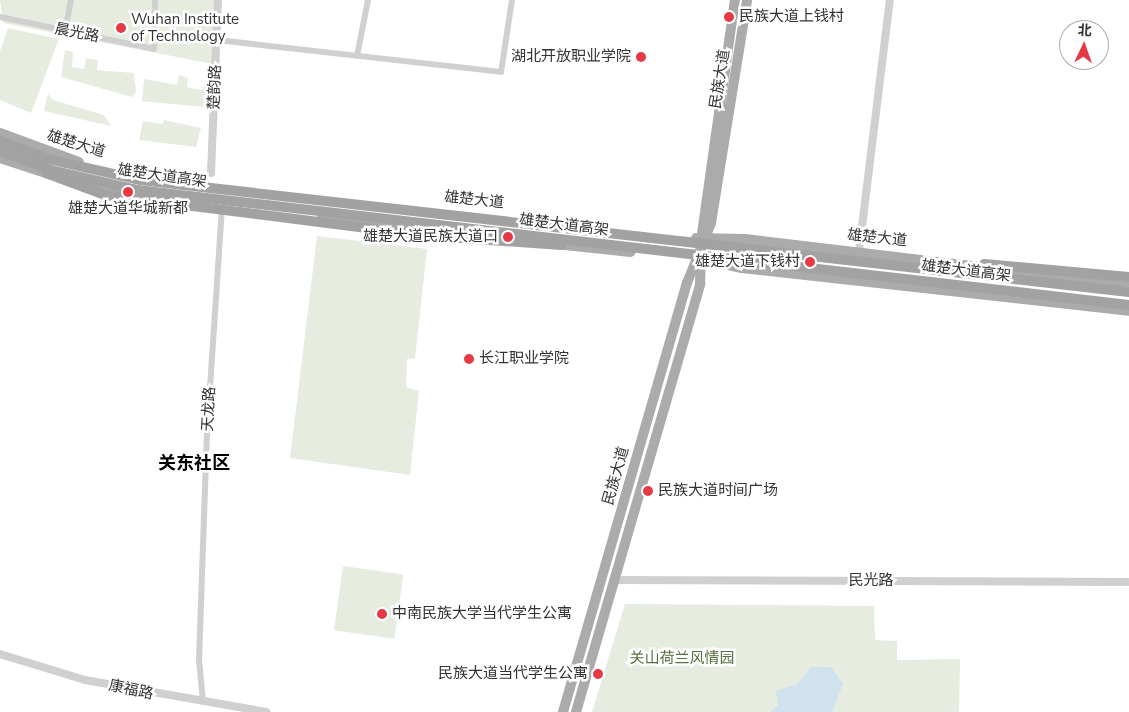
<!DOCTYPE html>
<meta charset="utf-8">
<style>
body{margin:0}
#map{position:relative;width:1129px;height:712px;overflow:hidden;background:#fff;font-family:"Nunito Sans","Noto Sans SC",sans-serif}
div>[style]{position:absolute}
.green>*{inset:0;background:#e6ecdf;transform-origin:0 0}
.water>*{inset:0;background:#cfe2ee}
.minor>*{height:6px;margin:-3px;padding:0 3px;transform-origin:3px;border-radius:3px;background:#d0d0d0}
.tertiary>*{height:8px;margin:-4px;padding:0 4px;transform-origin:4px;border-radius:4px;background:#d0d0d0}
.primary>*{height:10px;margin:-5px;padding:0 5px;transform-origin:5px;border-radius:5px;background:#ababab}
.trunk>*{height:10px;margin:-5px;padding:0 5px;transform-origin:5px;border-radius:5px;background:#a2a2a2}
.trunk-bridge>*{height:10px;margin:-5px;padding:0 5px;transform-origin:5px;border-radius:5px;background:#a2a2a2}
.dots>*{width:14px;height:14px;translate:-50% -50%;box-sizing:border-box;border:2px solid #fff;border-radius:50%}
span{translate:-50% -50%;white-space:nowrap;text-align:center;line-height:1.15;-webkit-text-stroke:5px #fff;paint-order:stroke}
.poi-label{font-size:15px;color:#333}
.left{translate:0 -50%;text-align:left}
.right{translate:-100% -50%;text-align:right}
.street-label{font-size:15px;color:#333}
.park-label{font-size:15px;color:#56703f}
.quarter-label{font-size:18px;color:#000;font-weight:700}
.north{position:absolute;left:1059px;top:20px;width:50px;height:50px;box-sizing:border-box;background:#fff;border:1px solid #adadad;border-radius:50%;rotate:3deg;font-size:14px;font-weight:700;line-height:20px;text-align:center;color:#333}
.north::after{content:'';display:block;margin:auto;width:18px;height:22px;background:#e63946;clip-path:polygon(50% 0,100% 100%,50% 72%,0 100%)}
</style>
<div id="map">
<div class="green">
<i style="clip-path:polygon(0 0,214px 0,213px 64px,3px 23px)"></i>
<i style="clip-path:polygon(8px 28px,59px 39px,31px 113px,0 100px,0 51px)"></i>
<i style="clip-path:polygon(65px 50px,73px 52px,72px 67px,84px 69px,86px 58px,98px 60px,97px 70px,134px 73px,136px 92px,132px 97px,61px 77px)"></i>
<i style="clip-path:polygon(179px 75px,188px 78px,187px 87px,201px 90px,206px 84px,204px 107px,142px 101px,144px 79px,177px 85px)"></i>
<i style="clip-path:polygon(48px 94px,53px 100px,104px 115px,111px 126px,44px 111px)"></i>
<i style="clip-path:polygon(164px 120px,201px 128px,196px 147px,139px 140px,143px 121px,163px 124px)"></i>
<i style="clip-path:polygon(317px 236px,427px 249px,415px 358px,407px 359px,406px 387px,419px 391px,410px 475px,290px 458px)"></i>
<i style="left:343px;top:566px;width:61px;height:65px;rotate:8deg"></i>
<i style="clip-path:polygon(625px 604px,874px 606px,875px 640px,897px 641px,897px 660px,960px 659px,959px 712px,592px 712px)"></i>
</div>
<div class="water">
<i style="clip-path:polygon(811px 667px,831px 667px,843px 684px,832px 712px,770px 712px,778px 705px,776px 691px,797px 684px)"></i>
</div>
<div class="minor">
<i style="left:0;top:17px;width:157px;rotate:11.7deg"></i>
<i style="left:154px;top:49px;width:49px;rotate:-88.8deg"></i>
<i style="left:65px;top:31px;width:32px;rotate:-79deg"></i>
<i style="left:217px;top:40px;width:286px;rotate:6.4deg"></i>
<i style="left:501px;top:72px;width:73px;rotate:-81.3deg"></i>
<i style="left:357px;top:56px;width:57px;rotate:-78.9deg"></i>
<i style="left:203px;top:702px;width:42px;rotate:-95.4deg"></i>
<i style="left:199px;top:660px;width:227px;rotate:-88deg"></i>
<i style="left:207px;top:433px;width:226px;rotate:-86.2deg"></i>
</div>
<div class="tertiary">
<i style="left:211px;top:173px;width:173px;rotate:-87.7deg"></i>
<i style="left:859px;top:251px;width:253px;rotate:-83deg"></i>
<i style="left:614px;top:580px;width:515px;rotate:0.22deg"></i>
<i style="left:0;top:654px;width:89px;rotate:17deg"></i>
<i style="left:85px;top:680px;width:184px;rotate:10deg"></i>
</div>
<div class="primary">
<i style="left:0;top:133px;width:84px;rotate:20.2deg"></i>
<i style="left:0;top:158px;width:52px;rotate:18.1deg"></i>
<i style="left:84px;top:184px;width:53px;rotate:11.9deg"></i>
<i style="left:322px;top:216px;width:155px;rotate:7deg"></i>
<i style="left:696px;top:238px;width:49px;rotate:1.2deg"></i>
<i style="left:745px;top:239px;width:387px;rotate:6.8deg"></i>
<i style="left:701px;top:241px;width:243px;rotate:-82deg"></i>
<i style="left:555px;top:244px;width:76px;rotate:6deg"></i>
<i style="left:700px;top:259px;width:43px;rotate:12.1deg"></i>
<i style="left:742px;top:268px;width:389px;rotate:6.3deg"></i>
<i style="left:563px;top:712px;width:447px;rotate:-73.9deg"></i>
<i style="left:687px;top:283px;width:65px;rotate:-68.2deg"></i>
<i style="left:711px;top:223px;width:226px;rotate:-80.8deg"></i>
<i style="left:576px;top:712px;width:446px;rotate:-73.8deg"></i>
<i style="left:700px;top:284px;width:26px;rotate:-88deg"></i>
</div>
<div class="trunk">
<i style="left:431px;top:236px;width:131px;rotate:3.9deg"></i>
<i style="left:984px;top:264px;width:146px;rotate:5.1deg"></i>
</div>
<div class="trunk-bridge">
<i style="left:0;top:141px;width:51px;rotate:20.6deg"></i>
<i style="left:48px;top:159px;width:94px;rotate:12.9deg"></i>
<i style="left:140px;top:180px;width:995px;rotate:6.46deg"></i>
<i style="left:0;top:151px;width:54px;rotate:20.4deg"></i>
<i style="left:51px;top:170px;width:88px;rotate:13.1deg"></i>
<i style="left:137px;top:190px;width:999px;rotate:6.61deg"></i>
<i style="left:46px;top:173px;width:63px;rotate:20.4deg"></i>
<i style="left:105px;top:195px;width:329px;rotate:7.2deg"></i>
</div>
<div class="dots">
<i style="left:729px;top:17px;background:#e63946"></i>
<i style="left:121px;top:28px;background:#e63946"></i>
<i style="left:641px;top:57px;background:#e63946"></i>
<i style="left:128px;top:192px;background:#e63946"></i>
<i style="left:508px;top:237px;background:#e63946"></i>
<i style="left:810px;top:262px;background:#e63946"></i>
<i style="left:469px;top:359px;background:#e63946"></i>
<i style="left:648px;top:491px;background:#e63946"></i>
<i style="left:382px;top:614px;background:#e63946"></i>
<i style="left:598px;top:674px;background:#e63946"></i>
</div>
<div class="poi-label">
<span class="left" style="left:739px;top:17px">民族大道上钱村</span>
<span class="left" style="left:131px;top:28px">Wuhan Institute<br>of Technology</span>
<span class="right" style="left:631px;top:57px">湖北开放职业学院</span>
<span style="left:128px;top:209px">雄楚大道华城新都</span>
<span class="right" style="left:498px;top:237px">雄楚大道民族大道口</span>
<span class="right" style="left:800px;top:262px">雄楚大道下钱村</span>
<span class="left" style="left:479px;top:359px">长江职业学院</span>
<span class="left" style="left:658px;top:491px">民族大道时间广场</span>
<span class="left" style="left:392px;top:614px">中南民族大学当代学生公寓</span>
<span class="right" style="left:588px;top:674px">民族大道当代学生公寓</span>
</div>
<div class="street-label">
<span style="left:77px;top:33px;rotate:11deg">晨光路</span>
<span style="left:720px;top:79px;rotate:-81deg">民族大道</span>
<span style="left:215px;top:87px;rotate:-88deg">楚韵路</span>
<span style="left:76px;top:144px;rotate:17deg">雄楚大道</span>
<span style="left:162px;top:176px;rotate:8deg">雄楚大道高架</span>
<span style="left:474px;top:200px;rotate:6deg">雄楚大道</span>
<span style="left:564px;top:225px;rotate:7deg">雄楚大道高架</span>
<span style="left:877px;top:238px;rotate:6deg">雄楚大道</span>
<span style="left:966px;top:271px;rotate:7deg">雄楚大道高架</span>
<span style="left:209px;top:409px;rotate:-87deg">天龙路</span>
<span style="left:616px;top:476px;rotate:-74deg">民族大道</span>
<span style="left:871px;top:581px">民光路</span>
<span style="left:131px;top:690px;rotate:12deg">康福路</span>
</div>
<div class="park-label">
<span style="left:682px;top:659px">关山荷兰风情园</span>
</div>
<div class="quarter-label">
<span style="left:194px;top:463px">关东社区</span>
</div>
<div class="north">北</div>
</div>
